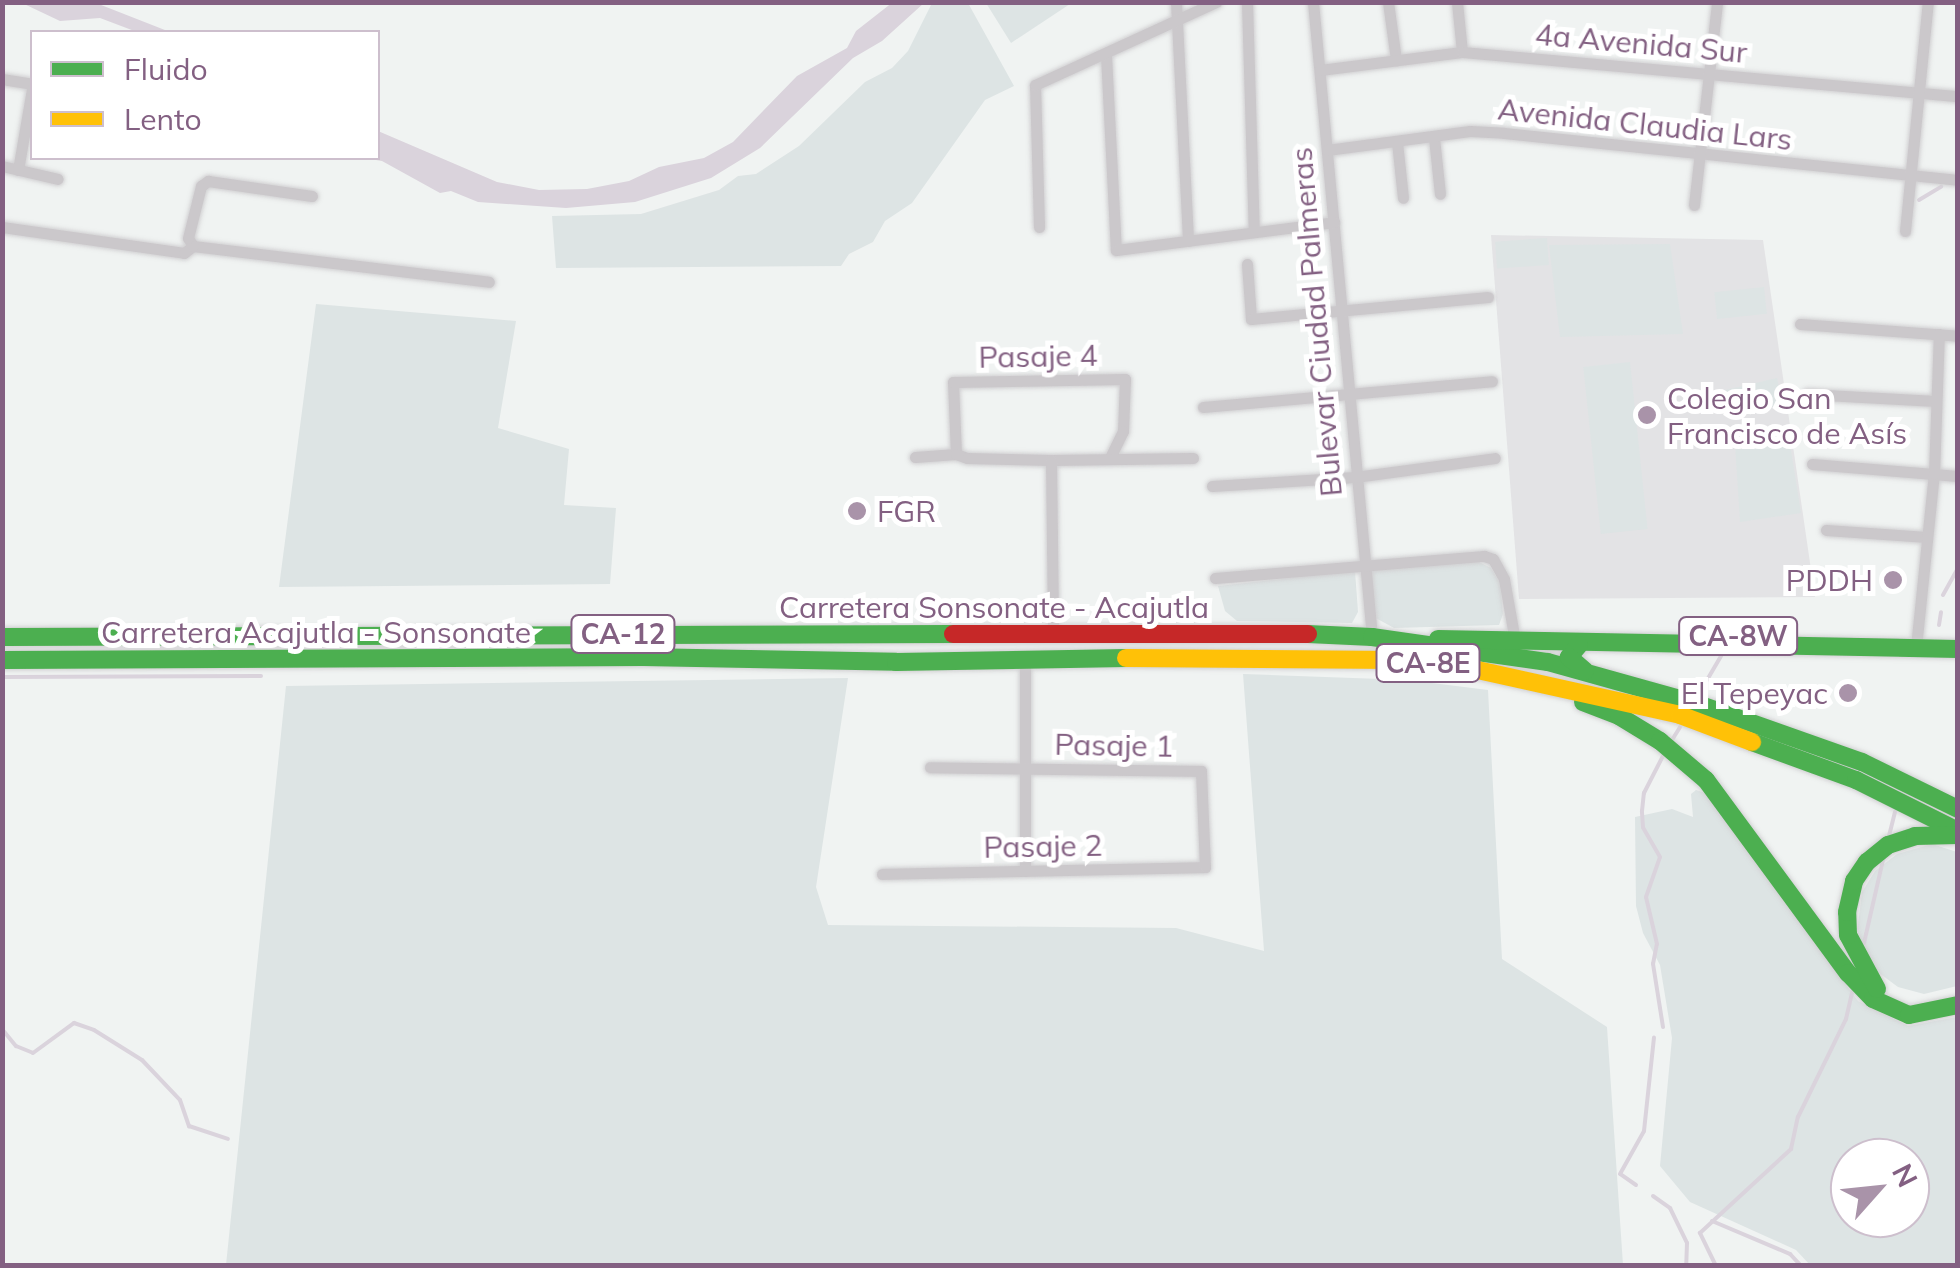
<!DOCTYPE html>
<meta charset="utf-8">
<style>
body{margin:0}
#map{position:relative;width:1960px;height:1268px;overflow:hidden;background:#f0f3f2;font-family:Mulish,sans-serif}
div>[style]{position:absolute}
.built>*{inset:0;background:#e3e3e5}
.green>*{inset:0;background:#dde4e4;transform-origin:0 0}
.water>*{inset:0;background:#dad3dc}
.stream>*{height:4px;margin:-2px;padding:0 2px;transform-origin:2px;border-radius:2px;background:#dad3dc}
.roads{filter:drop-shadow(0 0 2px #d1d0d2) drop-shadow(0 0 2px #d1d0d2)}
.street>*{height:11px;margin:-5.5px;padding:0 5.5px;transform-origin:5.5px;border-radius:5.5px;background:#cbc8cb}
.fast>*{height:18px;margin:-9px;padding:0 9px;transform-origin:9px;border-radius:9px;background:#4caf50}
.slow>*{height:18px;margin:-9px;padding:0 9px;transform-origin:9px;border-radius:9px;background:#ffc107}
.jam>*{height:18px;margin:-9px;padding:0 9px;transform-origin:9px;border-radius:9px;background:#c62828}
.dots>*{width:28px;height:28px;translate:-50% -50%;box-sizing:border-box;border:5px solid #fff;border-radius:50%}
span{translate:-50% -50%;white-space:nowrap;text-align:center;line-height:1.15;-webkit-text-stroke:10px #fff;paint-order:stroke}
.shield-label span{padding:2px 8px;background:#fff;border:2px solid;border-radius:8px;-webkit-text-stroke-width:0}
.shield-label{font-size:28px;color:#836082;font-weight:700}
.street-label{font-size:30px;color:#836082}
.poi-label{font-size:30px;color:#836082}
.left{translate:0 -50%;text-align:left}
.right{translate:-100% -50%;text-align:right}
.frame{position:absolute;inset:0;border:5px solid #836082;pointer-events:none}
.legend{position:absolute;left:30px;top:30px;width:350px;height:130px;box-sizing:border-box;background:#fff;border:2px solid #cdbfcd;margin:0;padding:12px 18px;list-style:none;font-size:30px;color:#836082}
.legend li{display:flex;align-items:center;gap:20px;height:50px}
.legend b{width:50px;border:2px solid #cdbfcd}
.north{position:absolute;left:1830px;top:1138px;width:100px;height:100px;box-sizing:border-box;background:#fff;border:2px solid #cdbfcd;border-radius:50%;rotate:63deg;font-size:28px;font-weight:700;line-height:40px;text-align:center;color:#836082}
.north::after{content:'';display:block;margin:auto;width:35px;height:45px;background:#a993a9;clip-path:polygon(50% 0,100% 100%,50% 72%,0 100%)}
</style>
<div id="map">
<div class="built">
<i style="clip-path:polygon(1491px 235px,1763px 240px,1815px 597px,1519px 599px)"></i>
</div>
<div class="green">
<i style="clip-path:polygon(1073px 2px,1011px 43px,986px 3px,986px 2px)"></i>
<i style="clip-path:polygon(932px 3px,968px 3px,1014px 86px,985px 100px,912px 203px,885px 221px,873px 242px,849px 254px,841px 266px,556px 268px,552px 216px,641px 214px,719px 190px,738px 176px,756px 174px,799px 146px,865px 82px,892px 68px,908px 51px)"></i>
<i style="left:1547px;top:238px;width:27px;height:52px;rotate:86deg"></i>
<i style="clip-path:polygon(1670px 244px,1683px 334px,1560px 337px,1549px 245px)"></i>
<i style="left:1764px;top:287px;width:27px;height:50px;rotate:84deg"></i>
<i style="clip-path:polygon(316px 304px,516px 321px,498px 428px,569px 449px,564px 505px,616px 508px,610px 584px,279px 587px)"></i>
<i style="left:1630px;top:362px;width:168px;height:47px;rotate:84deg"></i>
<i style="left:1777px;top:378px;width:27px;height:54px;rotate:77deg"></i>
<i style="clip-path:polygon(1789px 438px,1801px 513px,1740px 522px,1735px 444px)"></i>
<i style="clip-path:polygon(1479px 562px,1491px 568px,1500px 583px,1503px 614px,1499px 625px,1394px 628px,1374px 617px,1368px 569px)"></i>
<i style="clip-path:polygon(1355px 571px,1358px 612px,1352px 623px,1237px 621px,1225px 611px,1218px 586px)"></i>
<i style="clip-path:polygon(1243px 674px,1408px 680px,1488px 690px,1502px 959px,1607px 1027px,1623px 1265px,226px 1265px,286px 686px,848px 678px,816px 887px,828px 925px,1176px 928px,1264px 951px)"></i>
<i style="clip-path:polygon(evenodd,1696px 790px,1705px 793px,1858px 1001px,1908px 1026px,1957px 1017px,1957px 1265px,1810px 1265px,1796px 1250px,1690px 1202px,1660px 1166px,1672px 1038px,1660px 965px,1643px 933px,1636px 906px,1635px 817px,1672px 809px,1693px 817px,1691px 794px,1696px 790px,1850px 1158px,1910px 1158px,1910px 1218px,1850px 1218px,1850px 1158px)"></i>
<i style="clip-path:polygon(1932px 844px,1957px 852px,1957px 986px,1924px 994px,1898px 987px,1875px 970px,1857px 932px,1862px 892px,1875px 871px,1897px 854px)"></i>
</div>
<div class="water">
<i style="clip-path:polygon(893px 2px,924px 3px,882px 41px,853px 58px,760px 148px,711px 178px,635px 202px,566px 208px,478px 202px,451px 191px,440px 193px,382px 161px,364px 158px,378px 158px,378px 131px,497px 182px,539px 190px,587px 189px,629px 181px,659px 167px,704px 158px,733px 142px,797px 76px,847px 48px,856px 31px)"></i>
<i style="clip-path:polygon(22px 3px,96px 3px,170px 32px,137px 32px,100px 18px,60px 21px)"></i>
</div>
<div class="stream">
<i style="left:1919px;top:200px;width:26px;rotate:-31deg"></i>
<i style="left:1943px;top:595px;width:31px;rotate:-61deg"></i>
<i style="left:1939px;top:625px;width:13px;rotate:-81deg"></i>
<i style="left:2px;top:677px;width:259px;rotate:-0.2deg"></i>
<i style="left:1700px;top:692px;width:42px;rotate:-59.7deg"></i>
<i style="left:1672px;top:740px;width:15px;rotate:-58deg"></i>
<i style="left:1889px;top:836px;width:25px;rotate:-76deg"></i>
<i style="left:1864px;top:943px;width:85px;rotate:-77.1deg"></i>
<i style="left:1663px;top:1027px;width:64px;rotate:-99deg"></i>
<i style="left:1653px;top:964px;width:20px;rotate:-79deg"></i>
<i style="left:1657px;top:944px;width:48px;rotate:-103.2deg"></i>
<i style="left:1646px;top:897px;width:42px;rotate:-70.7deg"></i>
<i style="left:1660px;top:857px;width:34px;rotate:-120deg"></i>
<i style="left:1643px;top:827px;width:16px;rotate:-94deg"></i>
<i style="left:1642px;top:811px;width:18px;rotate:-84deg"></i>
<i style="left:1644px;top:793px;width:44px;rotate:-62.9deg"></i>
<i style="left:2px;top:1029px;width:22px;rotate:51deg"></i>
<i style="left:16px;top:1046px;width:18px;rotate:22deg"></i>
<i style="left:33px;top:1053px;width:51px;rotate:-36.2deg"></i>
<i style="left:74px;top:1023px;width:21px;rotate:19deg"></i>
<i style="left:94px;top:1030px;width:57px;rotate:32deg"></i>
<i style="left:142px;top:1060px;width:55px;rotate:46.5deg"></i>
<i style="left:180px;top:1100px;width:28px;rotate:71deg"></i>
<i style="left:189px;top:1126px;width:41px;rotate:18.4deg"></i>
<i style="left:1636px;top:1185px;width:19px;rotate:-145deg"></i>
<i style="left:1620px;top:1174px;width:49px;rotate:-60.8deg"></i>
<i style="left:1644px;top:1131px;width:94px;rotate:-83.9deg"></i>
<i style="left:1653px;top:1196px;width:21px;rotate:35deg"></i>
<i style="left:1670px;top:1208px;width:39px;rotate:64deg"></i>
<i style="left:1687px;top:1243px;width:23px;rotate:92deg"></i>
<i style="left:1712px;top:1221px;width:85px;rotate:22.9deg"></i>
<i style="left:1790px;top:1254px;width:16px;rotate:47deg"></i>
<i style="left:1716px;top:1266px;width:37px;rotate:-116deg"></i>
<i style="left:1700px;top:1233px;width:124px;rotate:-42.7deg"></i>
<i style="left:1791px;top:1149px;width:33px;rotate:-78deg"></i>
<i style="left:1798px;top:1117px;width:109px;rotate:-63.9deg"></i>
<i style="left:1846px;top:1019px;width:31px;rotate:-77deg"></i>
</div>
<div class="roads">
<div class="street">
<i style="left:1176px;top:2px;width:239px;rotate:87.1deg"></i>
<i style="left:1247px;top:2px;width:230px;rotate:88.3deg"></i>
<i style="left:1313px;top:2px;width:638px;rotate:84.69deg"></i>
<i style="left:1388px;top:2px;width:59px;rotate:82.1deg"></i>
<i style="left:1457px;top:2px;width:50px;rotate:84.3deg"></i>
<i style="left:1106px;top:55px;width:195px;rotate:87.1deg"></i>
<i style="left:1116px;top:250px;width:220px;rotate:-7.3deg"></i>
<i style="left:1320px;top:70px;width:143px;rotate:-7.2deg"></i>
<i style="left:1462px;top:52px;width:498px;rotate:5.1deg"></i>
<i style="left:2px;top:79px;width:30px;rotate:9deg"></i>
<i style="left:1434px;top:138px;width:56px;rotate:83.9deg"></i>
<i style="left:1397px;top:142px;width:56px;rotate:83.9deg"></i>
<i style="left:1327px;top:150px;width:144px;rotate:-7.6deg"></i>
<i style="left:1470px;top:131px;width:34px;rotate:3deg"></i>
<i style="left:1504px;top:133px;width:456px;rotate:5.9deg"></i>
<i style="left:2px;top:166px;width:57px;rotate:13.1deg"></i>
<i style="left:18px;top:170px;width:82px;rotate:-80.2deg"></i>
<i style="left:1694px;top:205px;width:204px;rotate:-83.5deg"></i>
<i style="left:2px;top:227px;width:184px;rotate:8.1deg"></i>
<i style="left:184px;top:253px;width:11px;rotate:-38deg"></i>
<i style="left:193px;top:246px;width:298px;rotate:6.9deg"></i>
<i style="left:1039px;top:227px;width:142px;rotate:-91.6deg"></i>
<i style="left:1035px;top:85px;width:199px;rotate:-24.6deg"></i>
<i style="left:1905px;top:231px;width:230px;rotate:-84.3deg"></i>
<i style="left:193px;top:246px;width:9px;rotate:-122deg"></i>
<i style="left:188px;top:238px;width:54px;rotate:-76deg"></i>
<i style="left:201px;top:186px;width:9px;rotate:-36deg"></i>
<i style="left:208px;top:181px;width:105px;rotate:8.2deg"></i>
<i style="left:1247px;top:264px;width:55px;rotate:85.8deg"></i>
<i style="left:1251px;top:319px;width:238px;rotate:-5.3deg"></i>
<i style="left:1800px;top:324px;width:158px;rotate:4.3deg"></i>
<i style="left:1807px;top:394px;width:129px;rotate:3.1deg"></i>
<i style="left:1203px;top:407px;width:290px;rotate:-5.1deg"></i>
<i style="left:956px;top:454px;width:72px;rotate:-92.4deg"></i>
<i style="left:953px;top:382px;width:172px;rotate:-1deg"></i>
<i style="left:1125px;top:379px;width:52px;rotate:92.2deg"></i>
<i style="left:1123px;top:431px;width:30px;rotate:116deg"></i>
<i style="left:915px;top:457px;width:41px;rotate:-4.2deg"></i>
<i style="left:956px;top:454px;width:12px;rotate:20deg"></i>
<i style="left:967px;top:458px;width:84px;rotate:1.4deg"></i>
<i style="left:1051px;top:460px;width:142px;rotate:-0.8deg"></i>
<i style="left:1051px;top:460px;width:176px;rotate:89.3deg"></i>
<i style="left:1812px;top:464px;width:146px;rotate:4.7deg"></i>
<i style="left:1212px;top:486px;width:143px;rotate:-3.6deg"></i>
<i style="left:1355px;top:477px;width:141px;rotate:-7.7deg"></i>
<i style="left:1826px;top:530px;width:101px;rotate:4deg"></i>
<i style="left:1215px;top:578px;width:270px;rotate:-4.7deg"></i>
<i style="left:1484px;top:556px;width:9px;rotate:18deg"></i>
<i style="left:1493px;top:559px;width:23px;rotate:61deg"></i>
<i style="left:1504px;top:579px;width:63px;rotate:79.9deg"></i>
<i style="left:1916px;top:647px;width:174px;rotate:-84.1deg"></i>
<i style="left:1934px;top:474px;width:140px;rotate:-88deg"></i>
<i style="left:1025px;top:661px;width:210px;rotate:90deg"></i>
<i style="left:882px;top:874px;width:323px;rotate:-1.2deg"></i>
<i style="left:1205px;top:867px;width:96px;rotate:-92.4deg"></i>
<i style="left:1201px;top:771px;width:271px;rotate:-179.2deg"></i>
</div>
<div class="fast">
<i style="left:1308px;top:634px;width:64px;rotate:2.7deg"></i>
<i style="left:1372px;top:637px;width:178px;rotate:8.1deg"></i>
<i style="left:1548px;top:662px;width:153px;rotate:15.6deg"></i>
<i style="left:1695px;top:703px;width:177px;rotate:19.5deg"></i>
<i style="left:1862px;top:762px;width:107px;rotate:26.1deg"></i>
<i style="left:2px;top:637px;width:951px;rotate:-0.18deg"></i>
<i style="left:1438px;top:639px;width:520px;rotate:1.1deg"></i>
<i style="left:1579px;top:645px;width:16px;rotate:130deg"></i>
<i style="left:1569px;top:657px;width:21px;rotate:41deg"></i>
<i style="left:2px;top:660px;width:641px;rotate:-0.27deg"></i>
<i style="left:643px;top:657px;width:253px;rotate:1.1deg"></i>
<i style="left:896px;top:662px;width:230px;rotate:-1deg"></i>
<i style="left:1583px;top:702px;width:39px;rotate:21deg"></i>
<i style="left:1619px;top:716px;width:48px;rotate:31.4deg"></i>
<i style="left:1660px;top:741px;width:60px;rotate:40.3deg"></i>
<i style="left:1706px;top:780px;width:240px;rotate:53.7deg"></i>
<i style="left:1848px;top:973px;width:36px;rotate:46deg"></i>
<i style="left:1873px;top:999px;width:39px;rotate:24deg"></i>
<i style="left:1909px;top:1015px;width:50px;rotate:-11.5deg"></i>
<i style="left:1752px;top:742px;width:111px;rotate:20.1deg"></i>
<i style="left:1856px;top:780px;width:114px;rotate:26.6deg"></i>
<i style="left:1877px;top:989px;width:61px;rotate:-118.2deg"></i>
<i style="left:1848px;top:935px;width:23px;rotate:-92deg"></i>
<i style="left:1847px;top:912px;width:32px;rotate:-77deg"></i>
<i style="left:1854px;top:881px;width:23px;rotate:-56deg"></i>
<i style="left:1867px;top:862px;width:27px;rotate:-39deg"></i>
<i style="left:1888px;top:845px;width:28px;rotate:-18deg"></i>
<i style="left:1915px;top:836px;width:43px;rotate:-1.3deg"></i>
</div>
<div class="slow">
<i style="left:1126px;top:658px;width:272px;rotate:0.4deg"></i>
<i style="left:1398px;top:660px;width:66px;rotate:6.1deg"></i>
<i style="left:1464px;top:667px;width:221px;rotate:12.5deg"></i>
<i style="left:1680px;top:715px;width:77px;rotate:20.6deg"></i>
</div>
<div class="jam">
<i style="left:953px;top:634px;width:355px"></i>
</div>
</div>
<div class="dots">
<i style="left:1647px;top:415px;background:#a993a9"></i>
<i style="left:857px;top:511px;background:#a993a9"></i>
<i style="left:1893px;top:580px;background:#a993a9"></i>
<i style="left:1848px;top:693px;background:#a993a9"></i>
</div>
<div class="shield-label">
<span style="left:623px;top:634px">CA-12</span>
<span style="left:1738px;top:636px">CA-8W</span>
<span style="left:1428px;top:663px">CA-8E</span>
</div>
<div class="street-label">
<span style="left:1641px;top:43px;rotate:5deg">4a Avenida Sur</span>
<span style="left:1645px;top:124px;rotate:6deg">Avenida Claudia Lars</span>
<span style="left:1316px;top:322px;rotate:-95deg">Bulevar Ciudad Palmeras</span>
<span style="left:1038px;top:356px;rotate:-1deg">Pasaje 4</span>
<span style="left:994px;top:607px">Carretera Sonsonate - Acajutla</span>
<span style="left:316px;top:632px">Carretera Acajutla - Sonsonate</span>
<span style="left:1114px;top:745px;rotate:1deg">Pasaje 1</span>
<span style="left:1043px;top:846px;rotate:-1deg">Pasaje 2</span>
</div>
<div class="poi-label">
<span class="left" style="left:1667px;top:415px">Colegio San<br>Francisco de Asís</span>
<span class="left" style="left:877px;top:511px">FGR</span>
<span class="right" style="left:1873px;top:580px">PDDH</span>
<span class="right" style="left:1828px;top:693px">El Tepeyac</span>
</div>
<div class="frame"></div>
<ul class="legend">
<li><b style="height:12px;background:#4caf50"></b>Fluido</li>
<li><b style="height:12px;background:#ffc107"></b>Lento</li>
</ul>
<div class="north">N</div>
</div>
